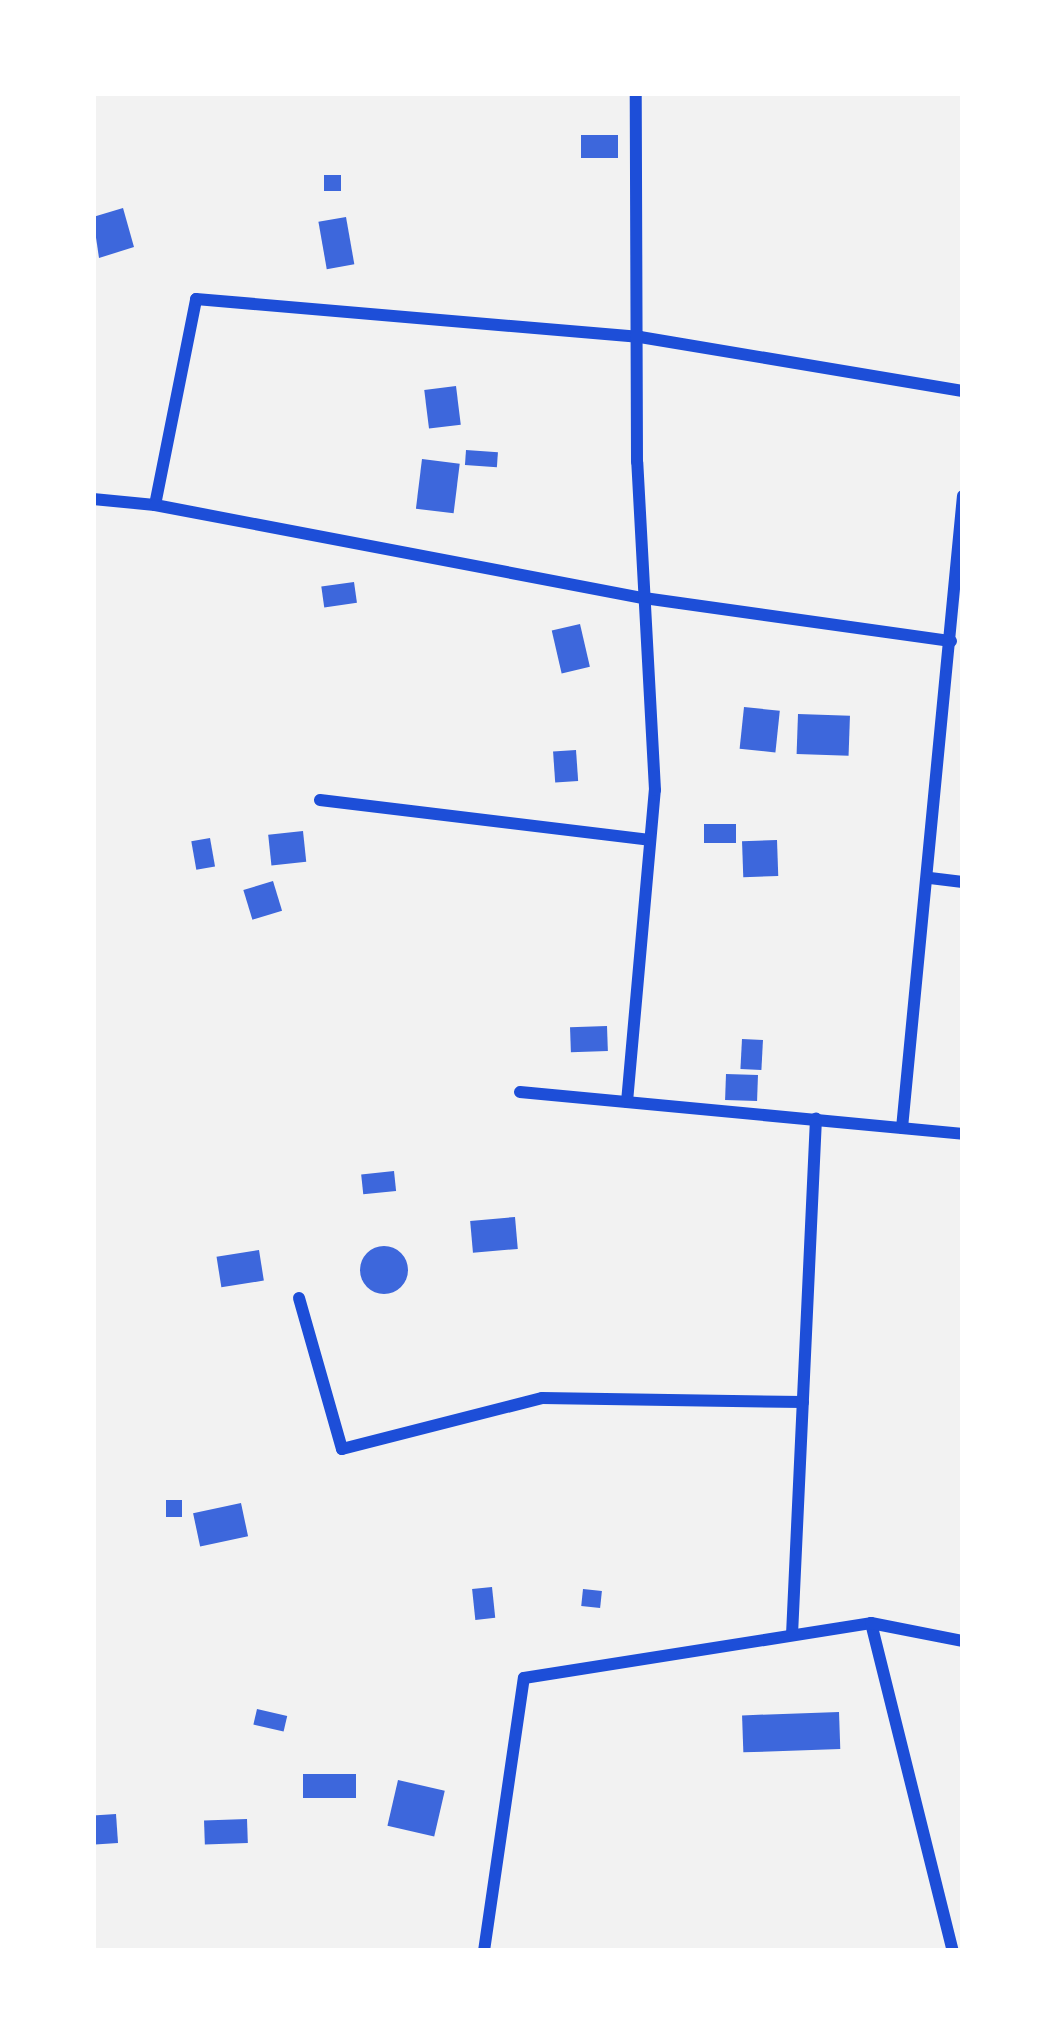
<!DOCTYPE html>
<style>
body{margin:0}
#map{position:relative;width:1056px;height:2044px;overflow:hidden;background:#f2f2f2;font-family:Poppins,sans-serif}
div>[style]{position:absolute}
.building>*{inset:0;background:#3d67dc;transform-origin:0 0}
.round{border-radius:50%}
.minor>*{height:12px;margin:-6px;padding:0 6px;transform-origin:6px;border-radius:6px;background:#1d4ed8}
span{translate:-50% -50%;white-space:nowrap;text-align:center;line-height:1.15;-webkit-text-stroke:10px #fff;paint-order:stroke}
.frame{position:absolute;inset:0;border:96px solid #fff;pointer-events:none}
</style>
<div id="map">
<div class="building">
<i style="left:618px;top:135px;width:23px;height:37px;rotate:90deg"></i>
<i style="left:324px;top:175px;width:17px;height:16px"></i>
<i style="clip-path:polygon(123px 208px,134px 247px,99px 258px,93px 217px)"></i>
<i style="left:346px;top:217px;width:48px;height:28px;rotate:80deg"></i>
<i style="left:456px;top:386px;width:39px;height:32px;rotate:83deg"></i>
<i style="left:466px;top:450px;width:32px;height:15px;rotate:4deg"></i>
<i style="left:422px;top:459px;width:38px;height:50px;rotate:7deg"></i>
<i style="left:354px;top:582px;width:21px;height:33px;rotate:82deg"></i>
<i style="left:580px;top:624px;width:44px;height:29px;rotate:77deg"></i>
<i style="left:744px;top:707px;width:36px;height:42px;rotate:6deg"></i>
<i style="left:798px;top:714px;width:52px;height:40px;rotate:2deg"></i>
<i style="left:576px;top:750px;width:31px;height:23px;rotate:86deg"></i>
<i style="left:736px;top:824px;width:19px;height:32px;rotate:90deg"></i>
<i style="left:303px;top:831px;width:31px;height:35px;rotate:84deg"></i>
<i style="left:210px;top:838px;width:29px;height:19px;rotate:80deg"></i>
<i style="left:777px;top:840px;width:36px;height:35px;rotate:88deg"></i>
<i style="left:273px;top:881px;width:31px;height:31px;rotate:73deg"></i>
<i style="left:607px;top:1026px;width:25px;height:37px;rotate:88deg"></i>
<i style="left:742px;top:1039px;width:21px;height:30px;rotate:3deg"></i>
<i style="left:726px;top:1074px;width:32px;height:26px;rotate:2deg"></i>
<i style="left:394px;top:1171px;width:20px;height:33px;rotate:84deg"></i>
<i style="left:515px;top:1217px;width:32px;height:45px;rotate:85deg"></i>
<i class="round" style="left:360px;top:1246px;width:48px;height:48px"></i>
<i style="left:259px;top:1250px;width:31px;height:43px;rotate:81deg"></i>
<i style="left:166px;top:1500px;width:16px;height:17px"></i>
<i style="left:241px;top:1503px;width:34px;height:49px;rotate:78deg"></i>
<i style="left:492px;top:1587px;width:31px;height:20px;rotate:84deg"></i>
<i style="left:583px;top:1589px;width:19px;height:17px;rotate:6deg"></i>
<i style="left:257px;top:1709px;width:31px;height:16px;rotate:13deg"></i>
<i style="left:839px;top:1712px;width:37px;height:97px;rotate:88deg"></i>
<i style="left:356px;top:1774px;width:24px;height:53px;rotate:90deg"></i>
<i style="left:398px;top:1780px;width:48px;height:47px;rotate:13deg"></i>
<i style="left:116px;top:1814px;width:29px;height:23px;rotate:86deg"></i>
<i style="left:247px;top:1819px;width:24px;height:43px;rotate:88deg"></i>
</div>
<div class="minor">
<i style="left:93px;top:499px;width:62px;rotate:5.5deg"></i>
<i style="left:155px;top:505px;width:210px;rotate:-78.7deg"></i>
<i style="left:196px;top:299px;width:446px;rotate:4.9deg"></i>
<i style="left:640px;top:337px;width:327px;rotate:9.5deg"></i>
<i style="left:155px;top:505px;width:498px;rotate:10.8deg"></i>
<i style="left:644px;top:598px;width:310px;rotate:8deg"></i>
<i style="left:320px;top:800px;width:332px;rotate:6.9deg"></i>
<i style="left:930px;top:878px;width:33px;rotate:7deg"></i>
<i style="left:520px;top:1092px;width:445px;rotate:5.4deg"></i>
<i style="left:627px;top:1102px;width:313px;rotate:-84.9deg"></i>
<i style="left:655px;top:790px;width:328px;rotate:-93.1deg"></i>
<i style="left:637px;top:462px;width:369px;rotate:-90.2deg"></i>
<i style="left:902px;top:1128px;width:635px;rotate:-84.49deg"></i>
<i style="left:299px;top:1298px;width:157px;rotate:74.1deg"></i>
<i style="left:342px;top:1449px;width:206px;rotate:-14.3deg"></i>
<i style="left:542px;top:1398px;width:261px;rotate:0.9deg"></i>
<i style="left:871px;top:1623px;width:338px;rotate:76deg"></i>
<i style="left:792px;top:1635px;width:517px;rotate:-87.34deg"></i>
<i style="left:484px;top:1951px;width:276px;rotate:-81.7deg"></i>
<i style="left:524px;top:1678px;width:351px;rotate:-9deg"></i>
<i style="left:871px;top:1623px;width:94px;rotate:11.1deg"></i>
</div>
<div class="frame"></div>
</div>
